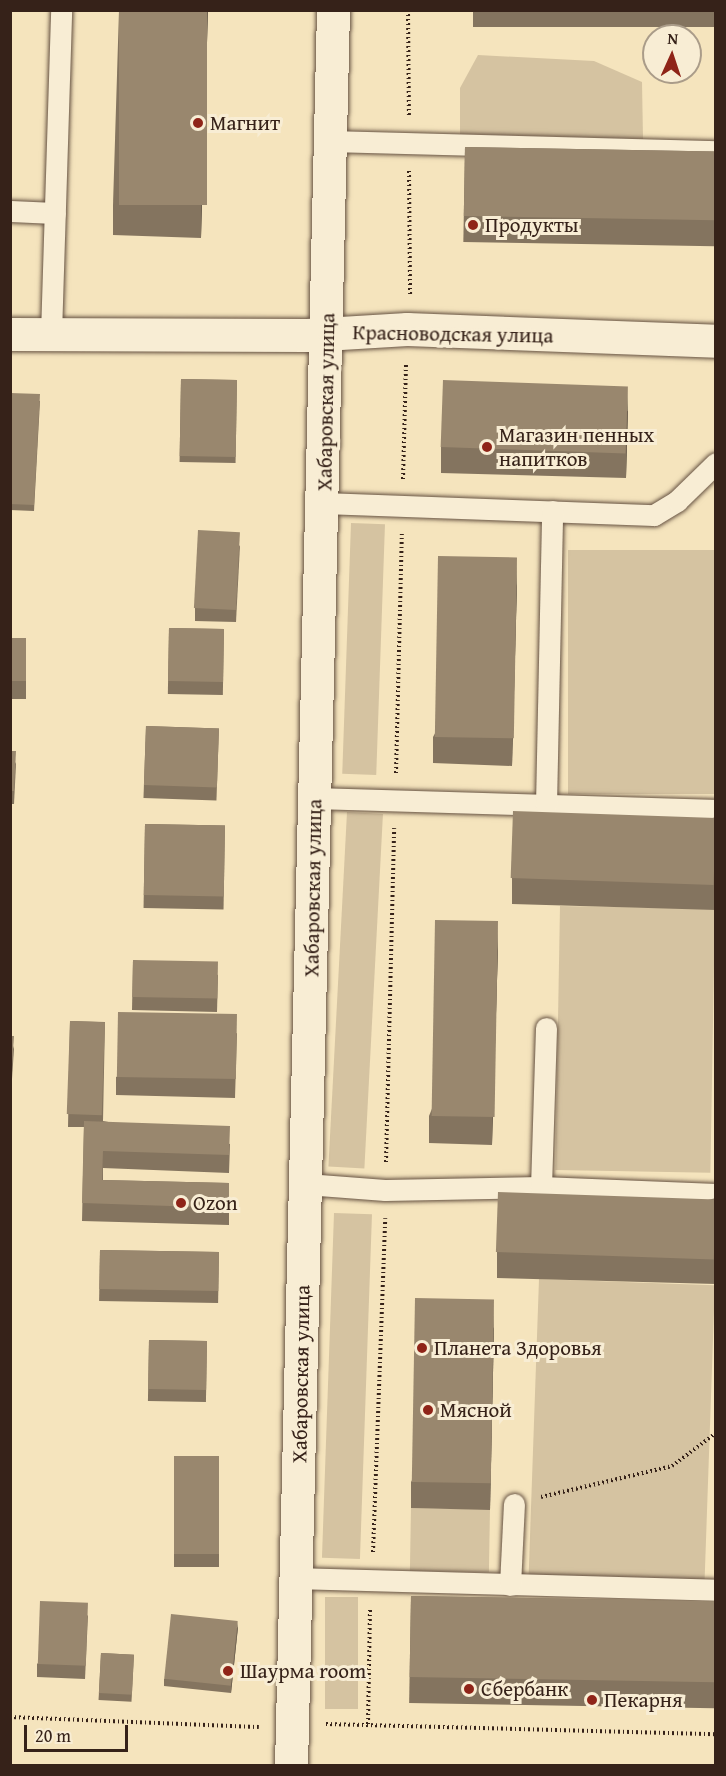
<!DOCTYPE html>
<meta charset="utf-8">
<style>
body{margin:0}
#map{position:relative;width:726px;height:1776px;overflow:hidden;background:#f5e4bd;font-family:"Gentium Book Plus",serif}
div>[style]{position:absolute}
.green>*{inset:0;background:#d5c3a1;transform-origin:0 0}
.path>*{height:4px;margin-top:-2px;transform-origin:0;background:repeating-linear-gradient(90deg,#362219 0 1.5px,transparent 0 4.5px)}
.roads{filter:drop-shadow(0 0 2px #665242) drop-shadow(0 0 2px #665242)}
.service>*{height:21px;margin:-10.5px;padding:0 10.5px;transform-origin:10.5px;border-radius:10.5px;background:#f8edd4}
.minor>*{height:33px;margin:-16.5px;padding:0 16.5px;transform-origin:16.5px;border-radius:16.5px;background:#f8edd4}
.tertiary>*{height:33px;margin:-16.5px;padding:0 16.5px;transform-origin:16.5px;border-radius:16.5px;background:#f8edd4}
.wall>*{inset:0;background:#84745f;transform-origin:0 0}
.shaded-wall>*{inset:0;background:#6b5e4d}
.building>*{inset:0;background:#99876e;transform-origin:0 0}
.dots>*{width:16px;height:16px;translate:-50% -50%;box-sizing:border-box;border:3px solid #f8edd4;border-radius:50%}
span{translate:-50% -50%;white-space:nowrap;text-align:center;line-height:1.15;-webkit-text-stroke:6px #f8edd4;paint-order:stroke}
.poi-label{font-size:21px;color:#362219}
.left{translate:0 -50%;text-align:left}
.street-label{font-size:21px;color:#362219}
.frame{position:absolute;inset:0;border:12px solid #362219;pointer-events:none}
.north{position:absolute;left:642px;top:24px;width:60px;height:60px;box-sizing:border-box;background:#f8edd4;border:2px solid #aa9c89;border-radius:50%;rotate:3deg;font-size:16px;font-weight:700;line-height:24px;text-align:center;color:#362219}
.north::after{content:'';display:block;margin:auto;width:21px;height:27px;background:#8f2418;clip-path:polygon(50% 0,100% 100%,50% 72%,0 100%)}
.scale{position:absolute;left:24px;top:1725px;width:104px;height:27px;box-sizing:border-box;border:3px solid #362219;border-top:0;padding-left:8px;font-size:18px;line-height:21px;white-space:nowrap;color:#362219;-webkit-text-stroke:4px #f8edd4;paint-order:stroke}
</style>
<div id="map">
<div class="green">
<i style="clip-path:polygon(478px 55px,594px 61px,642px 82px,643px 139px,460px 134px,460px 88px)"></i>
<i style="left:351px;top:523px;width:34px;height:251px;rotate:2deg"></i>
<i style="left:715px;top:550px;width:244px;height:147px;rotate:90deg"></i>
<i style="left:347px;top:812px;width:36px;height:355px;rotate:3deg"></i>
<i style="left:560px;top:906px;width:155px;height:264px;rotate:1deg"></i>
<i style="left:334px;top:1213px;width:38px;height:345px;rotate:2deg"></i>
<i style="left:539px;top:1279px;width:176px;height:298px;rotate:2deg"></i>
<i style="left:411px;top:1508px;width:79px;height:63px;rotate:1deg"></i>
<i style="left:325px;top:1597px;width:33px;height:112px"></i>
</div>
<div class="path">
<i style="left:408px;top:10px;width:106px;rotate:89.5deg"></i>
<i style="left:409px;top:171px;width:125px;rotate:89.5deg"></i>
<i style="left:403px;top:479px;width:116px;rotate:-88.5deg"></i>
<i style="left:396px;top:773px;width:239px;rotate:-88.6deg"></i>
<i style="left:386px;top:1162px;width:334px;rotate:-88.6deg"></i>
<i style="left:541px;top:1497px;width:135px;rotate:-13.3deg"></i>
<i style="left:672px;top:1466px;width:55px;rotate:-36.9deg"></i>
<i style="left:373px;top:1552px;width:334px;rotate:-87.9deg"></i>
<i style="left:10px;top:1717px;width:249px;rotate:2.3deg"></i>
<i style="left:326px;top:1724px;width:390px;rotate:1.5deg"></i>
<i style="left:368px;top:1724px;width:116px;rotate:-89deg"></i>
</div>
<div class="roads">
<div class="service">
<i style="left:330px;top:141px;width:386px;rotate:1.5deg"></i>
<i style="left:10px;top:211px;width:45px;rotate:2.5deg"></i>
<i style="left:51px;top:334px;width:324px;rotate:-88.2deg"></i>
<i style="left:323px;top:503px;width:331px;rotate:2.1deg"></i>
<i style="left:654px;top:515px;width:27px;rotate:-31deg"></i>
<i style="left:677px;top:501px;width:54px;rotate:-44.3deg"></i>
<i style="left:316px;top:798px;width:400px;rotate:1.7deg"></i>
<i style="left:546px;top:805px;width:294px;rotate:-88.8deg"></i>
<i style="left:306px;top:1184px;width:79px;rotate:4.3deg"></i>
<i style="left:385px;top:1190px;width:156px;rotate:-1.1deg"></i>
<i style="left:541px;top:1187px;width:175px;rotate:2.3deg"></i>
<i style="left:541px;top:1187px;width:159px;rotate:-88.2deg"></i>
<i style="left:295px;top:1578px;width:421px;rotate:1.6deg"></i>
<i style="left:510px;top:1585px;width:81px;rotate:-87.2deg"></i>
</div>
<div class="minor">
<i style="left:10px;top:334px;width:297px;rotate:0.2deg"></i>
<i style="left:307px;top:335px;width:100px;rotate:-3.4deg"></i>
<i style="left:407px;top:329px;width:309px;rotate:2.2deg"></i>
</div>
<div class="tertiary">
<i style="left:291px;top:1766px;width:1757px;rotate:-88.63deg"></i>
</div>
</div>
<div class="wall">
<i style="clip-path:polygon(119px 10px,208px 10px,201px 238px,113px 235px,113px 205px)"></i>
<i style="left:473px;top:10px;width:243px;height:17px"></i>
<i style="left:465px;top:147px;width:251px;height:95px;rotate:1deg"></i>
<i style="left:181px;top:379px;width:56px;height:83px;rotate:1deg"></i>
<i style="clip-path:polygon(10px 393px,40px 401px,34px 511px,10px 510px)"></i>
<i style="clip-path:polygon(628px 411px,626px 478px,441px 473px,441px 447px)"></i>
<i style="clip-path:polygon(240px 545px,236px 622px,195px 621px,195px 608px)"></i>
<i style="clip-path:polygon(517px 584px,512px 766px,433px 763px,433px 737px)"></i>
<i style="left:169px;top:628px;width:55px;height:66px;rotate:1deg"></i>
<i style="left:10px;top:638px;width:16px;height:61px"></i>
<i style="left:146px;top:726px;width:73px;height:72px;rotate:2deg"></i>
<i style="clip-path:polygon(10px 751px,16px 764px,14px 804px,10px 804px)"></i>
<i style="clip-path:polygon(716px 817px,716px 910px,512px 904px,512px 878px)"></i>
<i style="left:145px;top:824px;width:80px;height:84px;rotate:1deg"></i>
<i style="clip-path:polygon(498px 948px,492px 1145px,429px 1143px,429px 1116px)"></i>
<i style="clip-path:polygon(133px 960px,218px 975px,217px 1012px,132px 1010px)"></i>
<i style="clip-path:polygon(70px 1021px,105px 1022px,103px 1121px,230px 1144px,229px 1173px,103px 1168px,103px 1180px,229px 1183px,229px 1225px,82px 1221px,84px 1127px,68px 1127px)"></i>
<i style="clip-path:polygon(237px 1033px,235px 1098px,116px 1095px,116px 1077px)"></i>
<i style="clip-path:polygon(10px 1036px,14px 1049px,11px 1094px,10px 1094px)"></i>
<i style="clip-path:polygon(716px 1198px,716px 1284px,497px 1278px,497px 1252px)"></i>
<i style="left:100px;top:1250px;width:119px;height:51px;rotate:1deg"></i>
<i style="clip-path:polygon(494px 1327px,490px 1510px,411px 1508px,411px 1482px)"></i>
<i style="left:149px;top:1340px;width:58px;height:61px;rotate:1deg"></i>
<i style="left:174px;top:1456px;width:45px;height:111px"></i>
<i style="left:411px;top:1596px;width:305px;height:107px;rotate:1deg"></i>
<i style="clip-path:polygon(88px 1615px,85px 1679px,37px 1677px,37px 1664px)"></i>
<i style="clip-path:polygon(238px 1627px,231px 1693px,164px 1686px,164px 1679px)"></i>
<i style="left:101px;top:1653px;width:33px;height:47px;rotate:3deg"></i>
</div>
<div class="shaded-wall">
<i style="clip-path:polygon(207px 10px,208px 10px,201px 238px,201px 208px)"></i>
<i style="clip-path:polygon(628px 385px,628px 411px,626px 478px,626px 452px)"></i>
<i style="clip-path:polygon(517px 557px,517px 584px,512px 766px,512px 740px)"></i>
<i style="clip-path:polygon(498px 921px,498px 948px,492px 1145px,492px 1119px)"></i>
<i style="clip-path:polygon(494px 1300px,494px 1327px,490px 1510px,490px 1484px)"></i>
<i style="clip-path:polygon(238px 1621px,238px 1627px,231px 1693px,231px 1686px)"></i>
</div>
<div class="building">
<i style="left:119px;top:10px;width:88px;height:195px"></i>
<i style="left:465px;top:147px;width:251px;height:69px;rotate:1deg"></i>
<i style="left:181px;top:379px;width:56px;height:77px;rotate:1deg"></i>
<i style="left:443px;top:380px;width:185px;height:67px;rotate:2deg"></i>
<i style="clip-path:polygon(10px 393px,40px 394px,34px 505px,10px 504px)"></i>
<i style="left:198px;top:530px;width:42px;height:78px;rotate:3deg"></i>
<i style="left:438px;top:556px;width:79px;height:181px;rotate:1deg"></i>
<i style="left:169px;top:628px;width:55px;height:53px;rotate:1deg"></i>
<i style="left:10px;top:638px;width:16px;height:43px"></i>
<i style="left:146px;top:726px;width:73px;height:59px;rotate:2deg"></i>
<i style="clip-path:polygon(10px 751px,16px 751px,14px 791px,10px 791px)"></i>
<i style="left:513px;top:811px;width:203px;height:67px;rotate:2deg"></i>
<i style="left:145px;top:824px;width:80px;height:71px;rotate:1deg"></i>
<i style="left:435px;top:920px;width:63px;height:196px;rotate:1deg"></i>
<i style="left:133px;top:960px;width:85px;height:37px;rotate:1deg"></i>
<i style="left:118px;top:1012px;width:119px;height:65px;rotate:1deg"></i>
<i style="left:70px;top:1021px;width:35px;height:93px;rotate:2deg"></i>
<i style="clip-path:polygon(10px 1036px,14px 1036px,11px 1081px,10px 1081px)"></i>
<i style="clip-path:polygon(84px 1121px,230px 1126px,229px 1155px,103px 1151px,102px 1180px,229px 1183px,229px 1208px,82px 1203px)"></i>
<i style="left:498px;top:1192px;width:218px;height:60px;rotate:2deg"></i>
<i style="left:100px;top:1250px;width:119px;height:39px;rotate:1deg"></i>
<i style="left:415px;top:1298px;width:79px;height:184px;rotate:1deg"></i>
<i style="left:149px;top:1340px;width:58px;height:49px;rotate:1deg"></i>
<i style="left:174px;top:1456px;width:45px;height:98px"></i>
<i style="left:411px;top:1596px;width:305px;height:81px;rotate:1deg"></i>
<i style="left:40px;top:1601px;width:48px;height:63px;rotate:2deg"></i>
<i style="left:171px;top:1614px;width:67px;height:65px;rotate:6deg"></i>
<i style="left:101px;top:1653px;width:33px;height:40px;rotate:3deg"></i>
</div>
<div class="dots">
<i style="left:198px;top:123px;background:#8f2418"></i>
<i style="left:473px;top:225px;background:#8f2418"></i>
<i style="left:487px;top:447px;background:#8f2418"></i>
<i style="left:181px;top:1203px;background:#8f2418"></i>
<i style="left:422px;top:1348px;background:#8f2418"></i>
<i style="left:428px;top:1410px;background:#8f2418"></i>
<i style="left:228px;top:1671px;background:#8f2418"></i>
<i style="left:469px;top:1689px;background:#8f2418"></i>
<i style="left:592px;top:1700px;background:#8f2418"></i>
</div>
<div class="poi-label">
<span class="left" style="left:210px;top:123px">Магнит</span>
<span class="left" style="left:485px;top:225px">Продукты</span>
<span class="left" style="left:499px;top:447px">Магазин пенных<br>напитков</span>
<span class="left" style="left:193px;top:1203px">Ozon</span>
<span class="left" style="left:434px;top:1348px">Планета Здоровья</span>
<span class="left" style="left:440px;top:1410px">Мясной</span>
<span class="left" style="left:240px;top:1671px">Шаурма room</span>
<span class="left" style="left:481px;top:1689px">Сбербанк</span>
<span class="left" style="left:604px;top:1700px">Пекарня</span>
</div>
<div class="street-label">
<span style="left:453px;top:334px;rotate:1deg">Красноводская улица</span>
<span style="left:326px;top:402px;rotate:-89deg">Хабаровская улица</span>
<span style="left:313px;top:888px;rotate:-89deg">Хабаровская улица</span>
<span style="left:301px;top:1374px;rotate:-89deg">Хабаровская улица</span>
</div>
<div class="frame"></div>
<div class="north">N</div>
<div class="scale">20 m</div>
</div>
